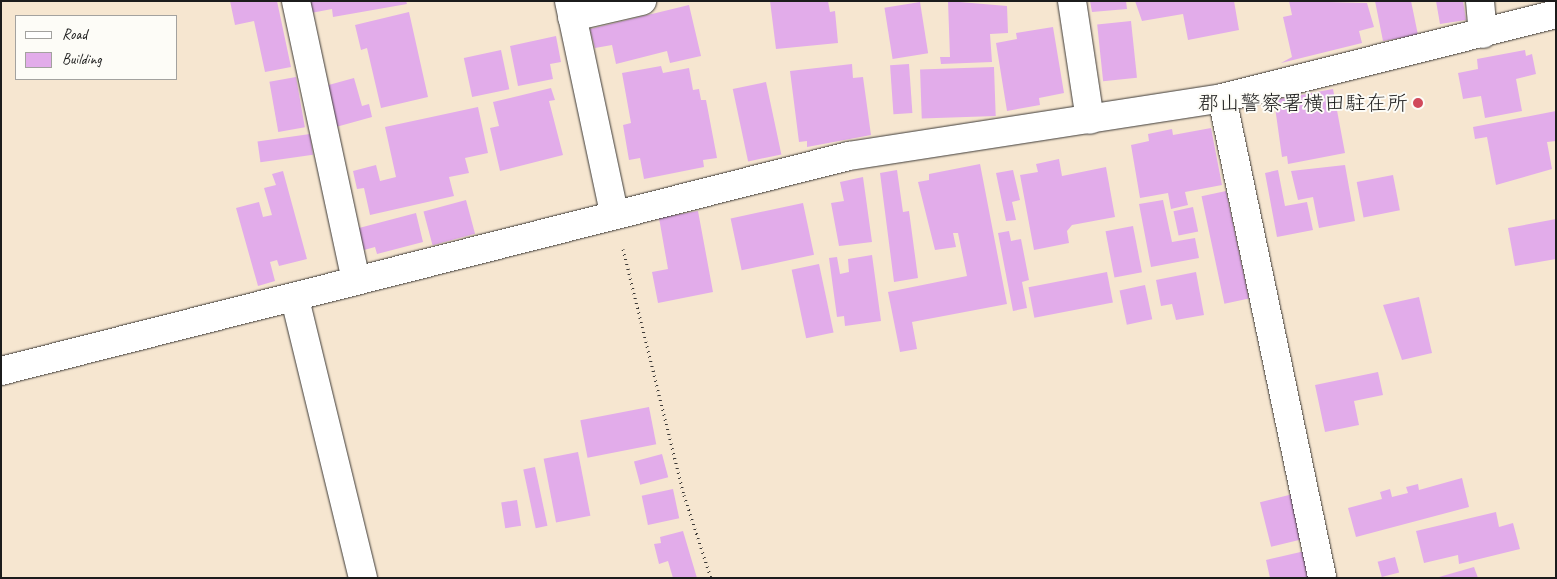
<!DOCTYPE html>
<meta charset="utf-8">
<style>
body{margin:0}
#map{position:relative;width:1557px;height:579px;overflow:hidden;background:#f6e6d0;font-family:Caveat,"Klee One",sans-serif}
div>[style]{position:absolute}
.building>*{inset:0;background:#e2acea;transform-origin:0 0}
.path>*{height:3px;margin-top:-1.5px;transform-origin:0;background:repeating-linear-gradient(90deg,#3d3a37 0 1px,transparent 0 5px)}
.roads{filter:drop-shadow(0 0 1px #3d3a37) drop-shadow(0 0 1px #3d3a37)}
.street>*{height:28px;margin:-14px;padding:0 14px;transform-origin:14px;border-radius:14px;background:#fff}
.dots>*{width:14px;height:14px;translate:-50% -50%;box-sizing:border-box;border:2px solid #fdfcf7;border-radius:50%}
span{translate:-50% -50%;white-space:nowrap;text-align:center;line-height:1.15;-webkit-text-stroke:4px #fdfcf7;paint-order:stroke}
.poi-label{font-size:21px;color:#1c1c1c}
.right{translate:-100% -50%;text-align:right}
.frame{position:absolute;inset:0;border:2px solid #1c1c1c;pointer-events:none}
.legend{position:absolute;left:15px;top:15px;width:162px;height:65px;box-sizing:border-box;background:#fdfcf7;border:1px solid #a3a29f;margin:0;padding:6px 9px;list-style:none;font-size:15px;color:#1c1c1c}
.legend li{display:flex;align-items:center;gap:10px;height:25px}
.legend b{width:25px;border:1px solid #a3a29f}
</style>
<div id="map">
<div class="building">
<i style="clip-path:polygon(230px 1px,277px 1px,291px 67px,265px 72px,254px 21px,235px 25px)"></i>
<i style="clip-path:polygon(309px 1px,406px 1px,407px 4px,333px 17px,332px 9px,311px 13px)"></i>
<i style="clip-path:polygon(770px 1px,828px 1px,830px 12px,835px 11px,838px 43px,776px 49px)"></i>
<i style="clip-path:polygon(948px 1px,1007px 6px,1008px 33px,990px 34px,992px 62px,941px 64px,940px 57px,950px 57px)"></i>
<i style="clip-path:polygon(1090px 1px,1126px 1px,1127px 9px,1092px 12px)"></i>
<i style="clip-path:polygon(1135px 1px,1234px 1px,1239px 30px,1188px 40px,1183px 14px,1142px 21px)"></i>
<i style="clip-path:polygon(1289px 1px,1367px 3px,1374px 27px,1359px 31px,1362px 43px,1281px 63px,1292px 57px,1283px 17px,1292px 15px)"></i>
<i style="clip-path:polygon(1375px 1px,1411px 1px,1418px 35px,1383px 41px)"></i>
<i style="clip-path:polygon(1436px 1px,1463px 1px,1466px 20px,1440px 24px)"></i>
<i style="left:920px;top:2px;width:52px;height:36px;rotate:81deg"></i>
<i style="clip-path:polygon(689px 5px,701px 56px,670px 63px,667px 51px,616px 64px,612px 45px,595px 48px,590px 29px)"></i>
<i style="clip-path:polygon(409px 12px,428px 97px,381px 108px,367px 48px,361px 50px,355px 25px)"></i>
<i style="left:1131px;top:21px;width:57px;height:34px;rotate:84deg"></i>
<i style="clip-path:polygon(1053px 27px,1064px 93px,1039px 98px,1040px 105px,1007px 111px,996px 43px,1017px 39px,1016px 33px)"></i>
<i style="clip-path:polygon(556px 36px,561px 62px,550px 64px,553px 79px,518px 86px,510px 46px)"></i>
<i style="left:501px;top:50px;width:40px;height:38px;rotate:78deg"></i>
<i style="clip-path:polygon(1525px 50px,1526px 56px,1532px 54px,1536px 74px,1516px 79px,1522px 111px,1485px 118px,1481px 96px,1463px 99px,1458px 73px,1478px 69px,1477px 59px)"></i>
<i style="clip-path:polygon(852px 64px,853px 78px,863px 77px,871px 135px,807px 147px,807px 141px,799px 142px,790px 71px)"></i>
<i style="left:909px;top:64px;width:49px;height:19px;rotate:86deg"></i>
<i style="clip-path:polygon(661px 66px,663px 73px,689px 68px,693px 90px,699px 89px,701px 100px,706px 100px,717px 158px,703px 160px,704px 167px,644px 179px,640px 158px,629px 160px,623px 125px,631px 123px,622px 73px)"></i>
<i style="left:994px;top:67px;width:49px;height:74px;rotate:88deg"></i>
<i style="left:296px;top:77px;width:51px;height:27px;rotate:80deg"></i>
<i style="clip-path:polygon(354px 78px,362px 106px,369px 104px,372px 117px,336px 127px,325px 86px)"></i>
<i style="left:766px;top:82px;width:74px;height:34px;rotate:78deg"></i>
<i style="clip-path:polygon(551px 88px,555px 100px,549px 101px,563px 155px,500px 171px,490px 128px,499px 126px,493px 102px)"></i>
<i style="clip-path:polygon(1333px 89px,1345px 153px,1288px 164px,1287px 156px,1282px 157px,1274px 100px)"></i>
<i style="clip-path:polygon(478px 107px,488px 153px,465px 158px,469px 173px,449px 177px,454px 196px,370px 215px,364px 188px,357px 189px,353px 171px,376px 165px,380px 181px,396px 177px,385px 127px)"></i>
<i style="clip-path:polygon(1556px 111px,1556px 141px,1547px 142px,1552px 169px,1496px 185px,1487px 137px,1475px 139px,1473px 127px)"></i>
<i style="clip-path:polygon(1211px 128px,1222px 185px,1185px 192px,1188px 205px,1171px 209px,1168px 193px,1140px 198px,1131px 145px,1149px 141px,1148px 134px,1172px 129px,1173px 135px)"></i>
<i style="left:310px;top:134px;width:21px;height:53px;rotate:82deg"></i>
<i style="clip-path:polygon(1059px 159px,1062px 176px,1106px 167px,1115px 217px,1072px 225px,1067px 231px,1069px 243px,1034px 250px,1020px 175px,1038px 172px,1036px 164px)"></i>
<i style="clip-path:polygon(980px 164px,1007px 304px,912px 322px,917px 349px,900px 352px,888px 292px,967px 276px,958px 233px,953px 233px,956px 247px,935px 250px,918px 182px,929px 180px,929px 174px)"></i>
<i style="clip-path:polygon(1345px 165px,1355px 221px,1319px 228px,1313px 197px,1298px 200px,1291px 171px)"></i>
<i style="clip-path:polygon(897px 170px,903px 212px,909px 211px,918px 278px,894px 282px,880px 173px)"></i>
<i style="clip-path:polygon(1013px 170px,1020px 200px,1012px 202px,1016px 220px,1006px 221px,996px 173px)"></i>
<i style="clip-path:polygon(1278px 170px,1285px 206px,1307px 202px,1313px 230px,1277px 237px,1265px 173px)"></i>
<i style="clip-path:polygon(283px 171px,307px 259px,279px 266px,277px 260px,270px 262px,275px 281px,258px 286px,236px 208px,259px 202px,263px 217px,272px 215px,264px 188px,276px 185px,272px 174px)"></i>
<i style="left:1393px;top:175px;width:36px;height:37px;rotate:79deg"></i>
<i style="clip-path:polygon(863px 177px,872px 242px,839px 246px,831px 203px,844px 201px,840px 182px)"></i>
<i style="left:1226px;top:191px;width:110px;height:25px;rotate:78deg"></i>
<i style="left:466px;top:200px;width:35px;height:44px;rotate:75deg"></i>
<i style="clip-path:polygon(1163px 200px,1172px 242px,1195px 238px,1199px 258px,1151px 267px,1139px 204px)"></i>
<i style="left:803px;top:203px;width:53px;height:74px;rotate:78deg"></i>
<i style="left:1193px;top:207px;width:25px;height:20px;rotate:78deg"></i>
<i style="clip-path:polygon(698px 211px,713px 292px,658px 303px,652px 272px,668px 269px,659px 218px)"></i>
<i style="clip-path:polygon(416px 213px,423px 242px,377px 254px,375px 247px,364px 250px,359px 228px)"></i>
<i style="clip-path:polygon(1556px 219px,1556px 259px,1515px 266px,1508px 228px)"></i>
<i style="left:1133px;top:226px;width:47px;height:28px;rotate:79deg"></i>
<i style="clip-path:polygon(1009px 231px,1011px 241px,1021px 239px,1029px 280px,1022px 282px,1027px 308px,1013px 311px,998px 233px)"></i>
<i style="clip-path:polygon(872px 255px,881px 321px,845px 326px,844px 316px,837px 317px,829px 258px,837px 257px,840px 274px,849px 272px,848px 259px)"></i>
<i style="left:819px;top:264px;width:70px;height:28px;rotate:78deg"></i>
<i style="left:1107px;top:272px;width:31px;height:80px;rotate:79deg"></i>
<i style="clip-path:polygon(1196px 272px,1204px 315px,1176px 320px,1172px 304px,1161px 306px,1156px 280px)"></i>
<i style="left:1145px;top:285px;width:35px;height:26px;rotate:78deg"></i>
<i style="clip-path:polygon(1419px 297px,1432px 353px,1402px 360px,1383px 305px)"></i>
<i style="clip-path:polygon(1378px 372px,1383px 395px,1354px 401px,1359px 425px,1325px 432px,1315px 385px)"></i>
<i style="left:649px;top:407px;width:38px;height:70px;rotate:79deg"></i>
<i style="left:578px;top:452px;width:65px;height:35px;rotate:79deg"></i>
<i style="left:662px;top:454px;width:24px;height:29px;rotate:75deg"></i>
<i style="left:535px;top:467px;width:60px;height:12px;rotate:78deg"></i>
<i style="clip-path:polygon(1462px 478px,1469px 507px,1356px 537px,1348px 508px,1382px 499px,1380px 492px,1390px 489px,1392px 497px,1408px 493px,1406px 487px,1418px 484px,1419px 490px)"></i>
<i style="left:673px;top:489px;width:30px;height:32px;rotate:78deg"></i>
<i style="left:1293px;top:494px;width:46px;height:34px;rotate:76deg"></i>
<i style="left:517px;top:500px;width:26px;height:16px;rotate:81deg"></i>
<i style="clip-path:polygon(1496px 512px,1499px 527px,1513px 523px,1520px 549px,1459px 564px,1458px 555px,1424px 563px,1416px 531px)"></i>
<i style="clip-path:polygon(683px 531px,697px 578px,673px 578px,668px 561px,659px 564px,654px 544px,661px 543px,660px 537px)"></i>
<i style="clip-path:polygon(1305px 551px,1311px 578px,1270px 578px,1266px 560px)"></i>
<i style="left:1395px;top:557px;width:16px;height:18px;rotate:75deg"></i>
<i style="clip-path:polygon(1474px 567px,1478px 578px,1439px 578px,1439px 577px)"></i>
</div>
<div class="path">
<i style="left:623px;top:249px;width:253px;rotate:76.1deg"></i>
<i style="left:684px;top:495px;width:87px;rotate:72deg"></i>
</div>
<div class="roads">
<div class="street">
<i style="left:296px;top:1px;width:285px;rotate:77.9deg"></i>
<i style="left:569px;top:1px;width:216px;rotate:78deg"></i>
<i style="left:1072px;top:1px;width:120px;rotate:81.4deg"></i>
<i style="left:1480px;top:1px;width:33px;rotate:85deg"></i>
<i style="left:572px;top:17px;width:72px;rotate:-12.9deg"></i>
<i style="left:1222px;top:98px;width:490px;rotate:78.2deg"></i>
<i style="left:295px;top:299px;width:287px;rotate:76.3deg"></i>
<i style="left:1px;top:371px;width:875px;rotate:-14.23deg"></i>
<i style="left:849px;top:156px;width:377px;rotate:-8.8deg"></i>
<i style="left:1222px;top:98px;width:344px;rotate:-14.1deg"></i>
</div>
</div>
<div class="dots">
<i style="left:1418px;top:103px;background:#d1495b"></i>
</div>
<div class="poi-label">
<span class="right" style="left:1408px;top:103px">郡山警察署横田駐在所</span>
</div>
<div class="frame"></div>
<ul class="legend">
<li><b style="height:6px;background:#fff"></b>Road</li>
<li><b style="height:14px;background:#e2acea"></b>Building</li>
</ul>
</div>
